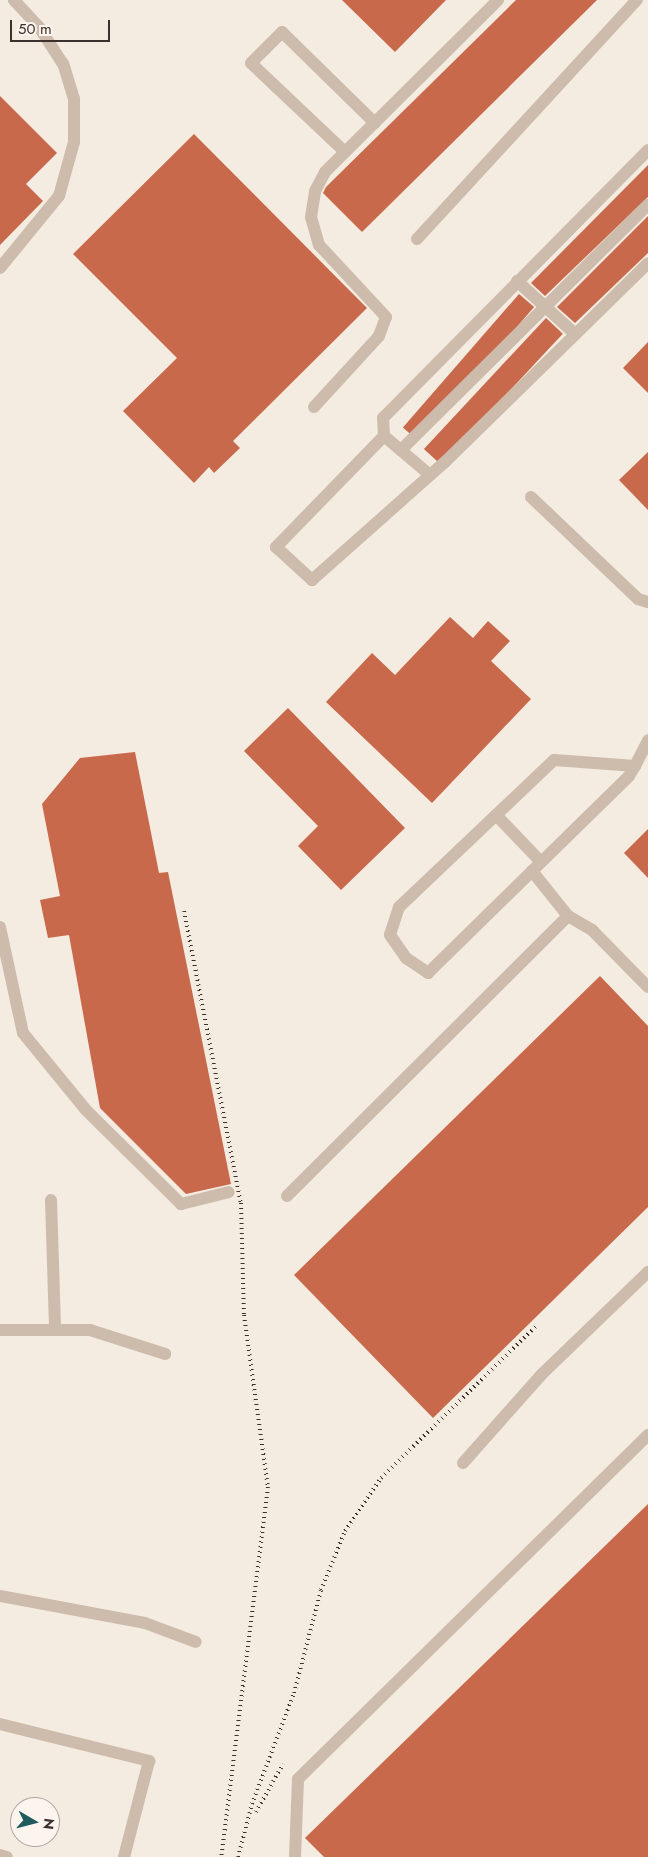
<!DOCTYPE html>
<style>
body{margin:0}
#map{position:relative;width:648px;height:1857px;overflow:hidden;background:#f4ebe1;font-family:Jost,sans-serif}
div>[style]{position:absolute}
.building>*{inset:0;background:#c8694b;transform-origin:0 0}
.minor>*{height:12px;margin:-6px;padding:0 6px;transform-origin:6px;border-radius:6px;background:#cdbbac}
.rail>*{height:4px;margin-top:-2px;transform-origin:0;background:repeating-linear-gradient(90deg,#3b302b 0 1px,transparent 0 5px)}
span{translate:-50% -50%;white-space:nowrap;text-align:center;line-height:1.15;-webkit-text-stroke:4.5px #fbf5ee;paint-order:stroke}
.north{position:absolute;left:10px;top:1797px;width:50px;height:50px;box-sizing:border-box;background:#fbf5ee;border:1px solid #aea6a0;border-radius:50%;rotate:98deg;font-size:14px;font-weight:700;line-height:20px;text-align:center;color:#3b302b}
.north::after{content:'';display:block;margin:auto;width:18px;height:22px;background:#1f5a5e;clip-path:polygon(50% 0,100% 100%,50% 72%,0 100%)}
.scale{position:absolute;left:10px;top:20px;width:100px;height:22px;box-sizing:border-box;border:2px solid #3b302b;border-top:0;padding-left:6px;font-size:15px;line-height:18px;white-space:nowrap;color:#3b302b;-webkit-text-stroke:4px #fbf5ee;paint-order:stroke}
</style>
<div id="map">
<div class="building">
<i style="clip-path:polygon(342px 0,446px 0,395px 52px)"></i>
<i style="clip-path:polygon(516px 0,597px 0,362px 232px,323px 193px,326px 187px)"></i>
<i style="clip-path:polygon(0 96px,57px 153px,26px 184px,43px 201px,0 245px)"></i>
<i style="clip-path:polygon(194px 134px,367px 308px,233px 441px,240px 448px,214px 473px,209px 467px,194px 483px,123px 411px,177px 358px,73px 254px)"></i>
<i style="clip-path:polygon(648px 165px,648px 197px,545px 296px,531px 283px)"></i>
<i style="clip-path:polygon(648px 216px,648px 253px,575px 323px,557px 307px)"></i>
<i style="left:519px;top:294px;width:20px;height:177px;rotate:41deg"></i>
<i style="left:546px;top:318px;width:23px;height:179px;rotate:43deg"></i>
<i style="clip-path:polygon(648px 342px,648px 393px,623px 368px)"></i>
<i style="clip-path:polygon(648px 452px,648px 510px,619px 480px)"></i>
<i style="clip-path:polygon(450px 617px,473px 638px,488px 621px,510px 641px,491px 661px,531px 699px,432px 803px,326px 702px,372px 653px,395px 675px)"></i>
<i style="clip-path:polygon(288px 708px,405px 828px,341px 890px,298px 846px,318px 826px,244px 751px)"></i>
<i style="clip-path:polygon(135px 752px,159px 873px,168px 872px,231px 1184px,186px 1194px,100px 1108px,69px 935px,48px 938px,40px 900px,60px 896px,42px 804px,80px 758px)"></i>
<i style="clip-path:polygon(648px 829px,648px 878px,624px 853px)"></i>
<i style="clip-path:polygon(600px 976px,648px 1026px,648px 1207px,433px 1418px,294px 1275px)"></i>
<i style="clip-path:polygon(648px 1504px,648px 1857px,324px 1857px,305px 1838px)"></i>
</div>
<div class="minor">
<i style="left:345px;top:152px;width:129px;rotate:-136.6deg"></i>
<i style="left:251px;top:63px;width:44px;rotate:-45deg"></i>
<i style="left:282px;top:32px;width:130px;rotate:44.4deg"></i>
<i style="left:417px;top:239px;width:325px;rotate:-47.4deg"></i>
<i style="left:0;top:268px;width:93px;rotate:-50.7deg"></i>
<i style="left:59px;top:196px;width:56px;rotate:-74.5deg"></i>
<i style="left:74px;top:142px;width:43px;rotate:-90deg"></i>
<i style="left:74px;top:99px;width:37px;rotate:-107deg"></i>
<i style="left:63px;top:64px;width:44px;rotate:-123deg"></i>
<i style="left:39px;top:27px;width:37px;rotate:-133deg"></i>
<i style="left:517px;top:281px;width:79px;rotate:42.4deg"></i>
<i style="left:314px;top:407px;width:96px;rotate:-47.5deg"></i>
<i style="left:379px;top:336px;width:20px;rotate:-70deg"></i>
<i style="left:386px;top:317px;width:98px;rotate:-132.9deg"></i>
<i style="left:319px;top:245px;width:29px;rotate:-106deg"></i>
<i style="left:311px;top:217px;width:26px;rotate:-81deg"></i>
<i style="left:315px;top:191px;width:21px;rotate:-62deg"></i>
<i style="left:325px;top:172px;width:244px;rotate:-44.8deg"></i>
<i style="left:384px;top:436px;width:155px;rotate:134.2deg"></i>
<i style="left:276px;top:547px;width:49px;rotate:42.5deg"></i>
<i style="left:312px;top:580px;width:178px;rotate:-41.6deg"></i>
<i style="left:445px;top:462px;width:284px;rotate:-44.4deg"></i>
<i style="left:401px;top:450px;width:348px;rotate:-44.8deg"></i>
<i style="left:430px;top:475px;width:60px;rotate:-139.7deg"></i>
<i style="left:384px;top:436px;width:18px;rotate:-93deg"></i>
<i style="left:383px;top:418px;width:377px;rotate:-45.3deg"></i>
<i style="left:531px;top:497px;width:148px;rotate:43.6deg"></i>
<i style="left:638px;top:599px;width:10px;rotate:17deg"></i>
<i style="left:635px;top:766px;width:81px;rotate:-175.8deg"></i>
<i style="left:554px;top:760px;width:214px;rotate:136.5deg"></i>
<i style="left:399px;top:907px;width:29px;rotate:108deg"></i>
<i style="left:390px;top:935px;width:28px;rotate:55deg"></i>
<i style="left:406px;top:958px;width:27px;rotate:34deg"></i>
<i style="left:428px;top:973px;width:281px;rotate:-44.4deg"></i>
<i style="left:629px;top:776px;width:12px;rotate:-59deg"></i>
<i style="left:635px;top:766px;width:29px;rotate:-63deg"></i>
<i style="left:496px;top:815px;width:65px;rotate:46.2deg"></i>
<i style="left:532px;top:871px;width:58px;rotate:51.3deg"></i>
<i style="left:0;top:927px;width:108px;rotate:77.8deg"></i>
<i style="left:23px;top:1033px;width:99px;rotate:50.7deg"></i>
<i style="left:86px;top:1110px;width:134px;rotate:44.7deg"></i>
<i style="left:181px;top:1204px;width:49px;rotate:-14deg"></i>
<i style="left:287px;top:1196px;width:397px;rotate:-44.9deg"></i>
<i style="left:568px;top:916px;width:28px;rotate:30deg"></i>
<i style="left:592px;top:930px;width:80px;rotate:45.5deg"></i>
<i style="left:51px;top:1200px;width:129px;rotate:88.2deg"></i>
<i style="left:0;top:1330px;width:90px"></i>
<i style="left:90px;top:1330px;width:79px;rotate:17.7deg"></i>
<i style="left:463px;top:1463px;width:118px;rotate:-48.4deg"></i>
<i style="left:541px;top:1375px;width:149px;rotate:-43.9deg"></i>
<i style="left:0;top:1596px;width:147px;rotate:10.5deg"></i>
<i style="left:145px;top:1623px;width:54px;rotate:20.4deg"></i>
<i style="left:0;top:1724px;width:154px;rotate:13.9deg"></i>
<i style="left:149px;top:1761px;width:99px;rotate:104.6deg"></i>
<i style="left:0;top:1855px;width:7px;rotate:16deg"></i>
<i style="left:295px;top:1857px;width:78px;rotate:-87.8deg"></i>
<i style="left:298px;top:1779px;width:491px;rotate:-44.5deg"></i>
</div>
<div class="rail">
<i style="left:184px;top:911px;width:298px;rotate:79deg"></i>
<i style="left:241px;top:1203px;width:112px;rotate:88.5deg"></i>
<i style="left:244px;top:1315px;width:174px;rotate:82.1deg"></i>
<i style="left:268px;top:1487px;width:373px;rotate:97.2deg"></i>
<i style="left:256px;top:1812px;width:55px;rotate:-60.6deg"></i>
<i style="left:238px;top:1857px;width:55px;rotate:-75.2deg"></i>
<i style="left:252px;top:1804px;width:119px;rotate:-69.3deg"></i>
<i style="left:294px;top:1693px;width:106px;rotate:-75.3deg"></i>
<i style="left:321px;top:1590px;width:64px;rotate:-67.9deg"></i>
<i style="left:345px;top:1531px;width:64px;rotate:-55.8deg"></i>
<i style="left:381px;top:1478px;width:217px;rotate:-44.4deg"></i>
</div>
<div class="north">N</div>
<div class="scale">50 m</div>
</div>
